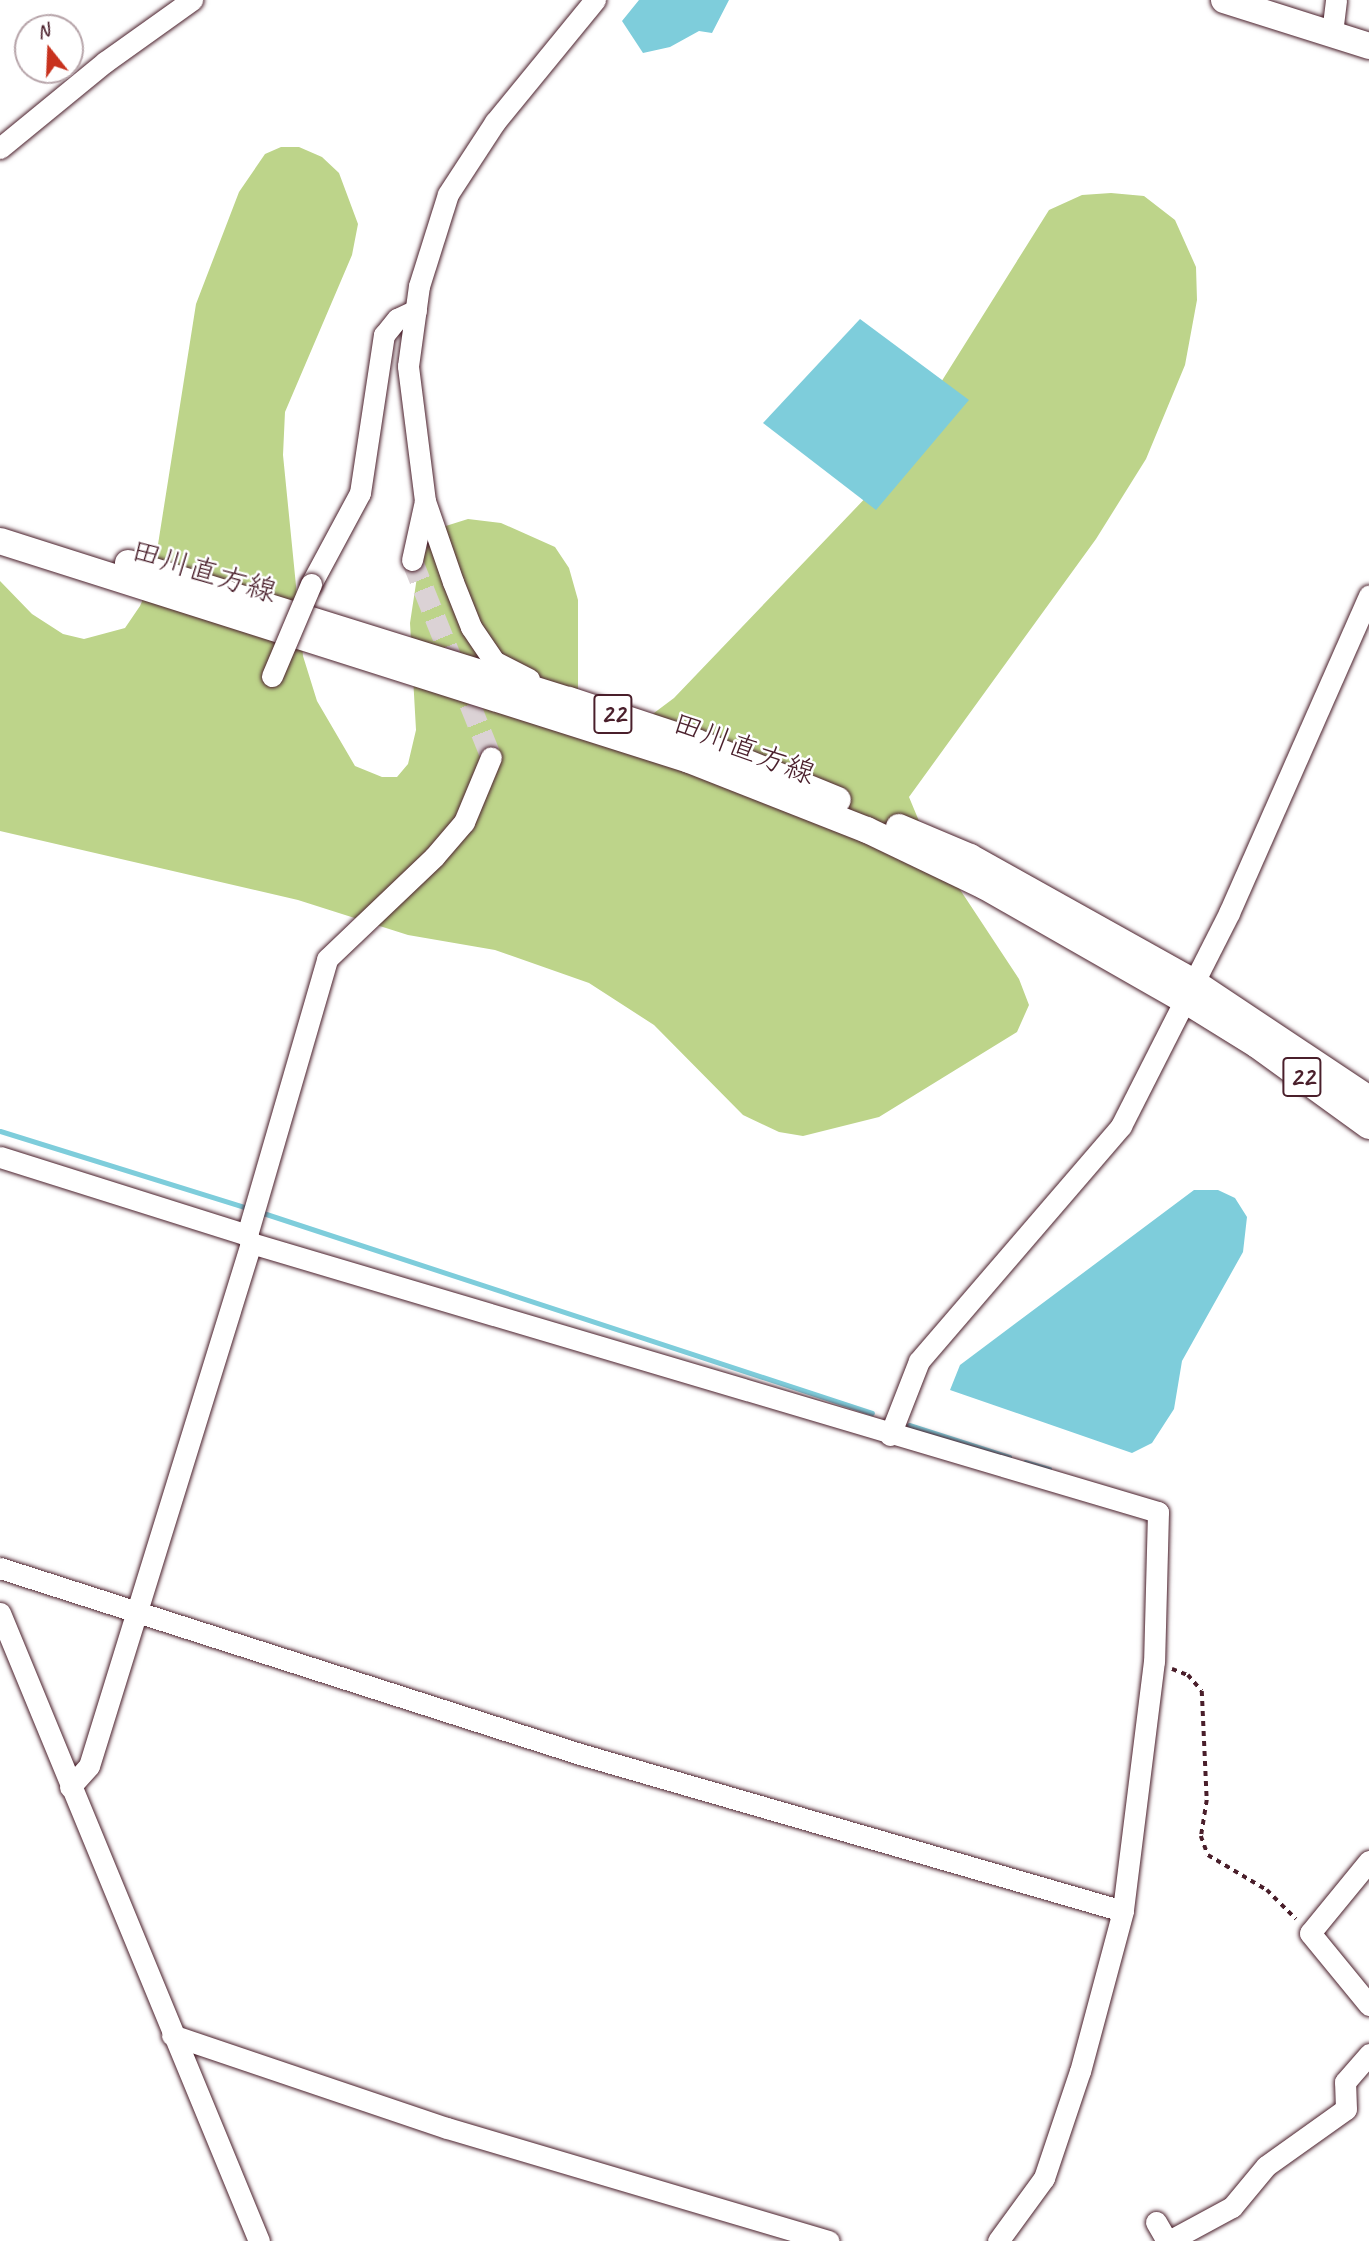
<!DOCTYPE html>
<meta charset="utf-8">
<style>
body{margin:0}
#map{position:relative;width:1369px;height:2241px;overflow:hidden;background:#fff;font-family:Caveat,"Klee One",sans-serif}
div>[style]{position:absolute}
.green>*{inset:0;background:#bdd48a}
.water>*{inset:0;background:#7ecddb}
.stream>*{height:5px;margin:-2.5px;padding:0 2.5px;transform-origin:2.5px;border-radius:2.5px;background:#7ecddb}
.minor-tunnel>*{height:21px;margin-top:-10.5px;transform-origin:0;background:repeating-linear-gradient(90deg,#dbd2d5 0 21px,transparent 0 31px)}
.path>*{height:3.5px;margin-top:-1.75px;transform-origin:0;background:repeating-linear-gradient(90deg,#4a1f2b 0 5px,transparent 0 10px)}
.roads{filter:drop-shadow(0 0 2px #4a1f2b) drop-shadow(0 0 2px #4a1f2b)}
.minor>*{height:21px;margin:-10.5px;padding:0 10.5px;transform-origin:10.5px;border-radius:10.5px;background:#fff}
.major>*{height:26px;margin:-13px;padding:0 13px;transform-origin:13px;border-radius:13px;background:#fff}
.bridges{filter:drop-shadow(0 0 2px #4a1f2b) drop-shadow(0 0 2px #4a1f2b)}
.minor-bridge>*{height:21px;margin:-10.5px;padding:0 10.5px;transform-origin:10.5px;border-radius:10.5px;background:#fff}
span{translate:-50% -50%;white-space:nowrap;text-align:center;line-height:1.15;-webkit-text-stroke:5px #fff;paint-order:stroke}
.shield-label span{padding:2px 5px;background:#fff;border:2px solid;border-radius:5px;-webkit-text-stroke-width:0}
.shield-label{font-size:28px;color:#4a1f2b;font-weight:700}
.street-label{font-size:30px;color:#4a1f2b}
.north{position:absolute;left:14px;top:14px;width:70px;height:70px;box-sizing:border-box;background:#fff;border:2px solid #b7a5aa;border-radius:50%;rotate:342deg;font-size:19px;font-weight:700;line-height:28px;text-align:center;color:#4a1f2b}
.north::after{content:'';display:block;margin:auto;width:24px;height:32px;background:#c8321e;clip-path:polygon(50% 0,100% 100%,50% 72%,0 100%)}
</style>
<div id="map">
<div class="green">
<i style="clip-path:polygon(281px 147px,299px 147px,322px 157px,339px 173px,358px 224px,352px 255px,285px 412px,283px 455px,303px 656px,317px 701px,355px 766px,382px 777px,397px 777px,408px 764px,416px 730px,410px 623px,417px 577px,433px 530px,468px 519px,501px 523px,555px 547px,569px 568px,578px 600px,578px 691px,650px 716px,674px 698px,874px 489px,1049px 210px,1082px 195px,1111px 193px,1144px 196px,1175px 220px,1196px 267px,1197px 300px,1185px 365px,1146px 459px,1096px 539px,909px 797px,926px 838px,1019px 979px,1029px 1005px,1017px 1032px,879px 1117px,803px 1136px,779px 1132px,743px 1115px,654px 1025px,589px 983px,495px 950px,408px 935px,298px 900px,0 831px,0 581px,32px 614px,63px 634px,84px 639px,125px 628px,140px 606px,153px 576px,196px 304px,239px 192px,265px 154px)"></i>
</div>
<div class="water">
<i style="clip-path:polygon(639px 0,729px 0,712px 33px,699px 31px,670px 47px,643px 53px,622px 21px)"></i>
<i style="clip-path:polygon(860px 319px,969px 400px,876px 510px,763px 423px)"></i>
<i style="clip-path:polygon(1194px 1190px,1218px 1190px,1235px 1198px,1247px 1217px,1243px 1252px,1182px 1361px,1174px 1409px,1152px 1443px,1132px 1453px,950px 1390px,960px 1365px)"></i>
</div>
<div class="stream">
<i style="left:0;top:1131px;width:263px;rotate:17.3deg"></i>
<i style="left:260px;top:1212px;width:644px;rotate:18.18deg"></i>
<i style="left:909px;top:1425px;width:105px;rotate:17.7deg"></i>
<i style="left:1025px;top:1462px;width:25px;rotate:16deg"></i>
</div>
<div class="minor-tunnel">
<i style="left:412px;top:560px;width:212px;rotate:68.1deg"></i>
</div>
<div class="path">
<i style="left:1172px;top:1669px;width:17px;rotate:21deg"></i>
<i style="left:1188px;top:1675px;width:21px;rotate:49deg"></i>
<i style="left:1202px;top:1691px;width:109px;rotate:87.4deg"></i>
<i style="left:1207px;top:1800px;width:36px;rotate:99deg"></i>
<i style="left:1201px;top:1836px;width:20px;rotate:70deg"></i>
<i style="left:1208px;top:1855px;width:69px;rotate:30.7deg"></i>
<i style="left:1267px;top:1890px;width:41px;rotate:45deg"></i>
</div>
<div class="roads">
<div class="minor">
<i style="left:1332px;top:33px;width:33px;rotate:-83deg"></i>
<i style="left:0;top:148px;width:136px;rotate:-39.3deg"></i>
<i style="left:105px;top:62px;width:107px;rotate:-35.5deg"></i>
<i style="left:412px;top:560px;width:60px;rotate:-77.6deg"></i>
<i style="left:311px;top:584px;width:103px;rotate:-61.7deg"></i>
<i style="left:360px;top:493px;width:160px;rotate:-81.4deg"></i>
<i style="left:384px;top:335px;width:21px;rotate:-51deg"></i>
<i style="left:397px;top:319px;width:21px;rotate:-25deg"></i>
<i style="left:529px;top:679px;width:39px;rotate:-153deg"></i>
<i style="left:494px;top:661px;width:41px;rotate:-124.1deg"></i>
<i style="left:471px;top:627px;width:48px;rotate:-111.8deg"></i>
<i style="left:453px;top:582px;width:86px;rotate:-109.1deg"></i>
<i style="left:425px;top:501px;width:136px;rotate:-97.2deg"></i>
<i style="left:408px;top:366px;width:81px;rotate:-82.2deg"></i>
<i style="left:419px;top:286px;width:96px;rotate:-72.5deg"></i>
<i style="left:448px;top:194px;width:86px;rotate:-56.9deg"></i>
<i style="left:495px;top:122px;width:158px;rotate:-50.7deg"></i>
<i style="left:0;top:1157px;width:259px;rotate:17.5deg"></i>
<i style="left:251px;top:1243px;width:946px;rotate:16.52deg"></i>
<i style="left:1158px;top:1512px;width:149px;rotate:91.5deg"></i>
<i style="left:1154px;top:1661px;width:252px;rotate:97.1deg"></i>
<i style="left:1123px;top:1911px;width:166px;rotate:105deg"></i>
<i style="left:1080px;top:2071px;width:113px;rotate:108.6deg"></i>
<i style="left:1044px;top:2178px;width:78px;rotate:126.1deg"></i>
<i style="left:890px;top:1435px;width:79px;rotate:-68.6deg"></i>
<i style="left:919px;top:1361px;width:310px;rotate:-49.3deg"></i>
<i style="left:1121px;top:1126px;width:239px;rotate:-63.1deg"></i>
<i style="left:1229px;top:913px;width:347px;rotate:-66.2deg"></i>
<i style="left:0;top:1568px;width:609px;rotate:17.78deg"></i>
<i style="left:580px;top:1754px;width:565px;rotate:16.13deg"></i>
<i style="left:0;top:1613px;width:679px;rotate:67.59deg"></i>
<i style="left:70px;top:1787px;width:28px;rotate:-48deg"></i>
<i style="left:89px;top:1766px;width:548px;rotate:-72.79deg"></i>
<i style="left:251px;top:1243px;width:9px;rotate:-117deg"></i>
<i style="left:247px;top:1235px;width:287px;rotate:-73.8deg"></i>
<i style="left:327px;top:959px;width:148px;rotate:-43.6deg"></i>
<i style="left:434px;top:857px;width:46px;rotate:-49.4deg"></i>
<i style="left:464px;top:822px;width:70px;rotate:-67.4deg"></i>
<i style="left:1369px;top:1861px;width:93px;rotate:129.3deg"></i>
<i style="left:1310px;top:1933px;width:93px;rotate:50.7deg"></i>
<i style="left:172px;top:2035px;width:290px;rotate:18.7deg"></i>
<i style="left:447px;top:2128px;width:398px;rotate:16.5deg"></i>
<i style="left:1156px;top:2222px;width:22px;rotate:60deg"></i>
<i style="left:1169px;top:2241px;width:72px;rotate:-28.4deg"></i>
<i style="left:1232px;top:2207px;width:53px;rotate:-50.3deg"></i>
<i style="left:1266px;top:2166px;width:98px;rotate:-35.5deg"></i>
<i style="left:1346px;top:2109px;width:27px;rotate:-92deg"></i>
<i style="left:1345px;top:2082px;width:37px;rotate:-49deg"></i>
</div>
<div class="major">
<i style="left:1224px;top:0;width:152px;rotate:17.6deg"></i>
<i style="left:0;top:541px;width:723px;rotate:17.63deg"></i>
<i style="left:689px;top:760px;width:191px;rotate:21.5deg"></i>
<i style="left:867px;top:830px;width:130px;rotate:25.6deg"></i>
<i style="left:984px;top:886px;width:232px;rotate:29.7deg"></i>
<i style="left:1186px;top:1001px;width:84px;rotate:31.8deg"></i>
<i style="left:1257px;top:1045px;width:138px;rotate:35.9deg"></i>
<i style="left:128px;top:563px;width:462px;rotate:17.3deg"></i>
<i style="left:569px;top:700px;width:134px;rotate:18.3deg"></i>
<i style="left:696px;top:742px;width:153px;rotate:22.2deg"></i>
<i style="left:899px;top:827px;width:77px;rotate:22.9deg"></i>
<i style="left:970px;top:857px;width:258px;rotate:29.2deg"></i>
<i style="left:1195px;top:983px;width:209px;rotate:33.7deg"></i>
</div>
</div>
<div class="bridges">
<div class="minor-bridge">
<i style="left:272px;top:676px;width:100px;rotate:-67deg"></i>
</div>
</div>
<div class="shield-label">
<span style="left:613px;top:714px">22</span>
<span style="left:1302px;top:1077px">22</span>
</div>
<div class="street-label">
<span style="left:204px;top:571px;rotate:17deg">田川直方線</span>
<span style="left:744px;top:748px;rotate:21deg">田川直方線</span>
</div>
<div class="north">N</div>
</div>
